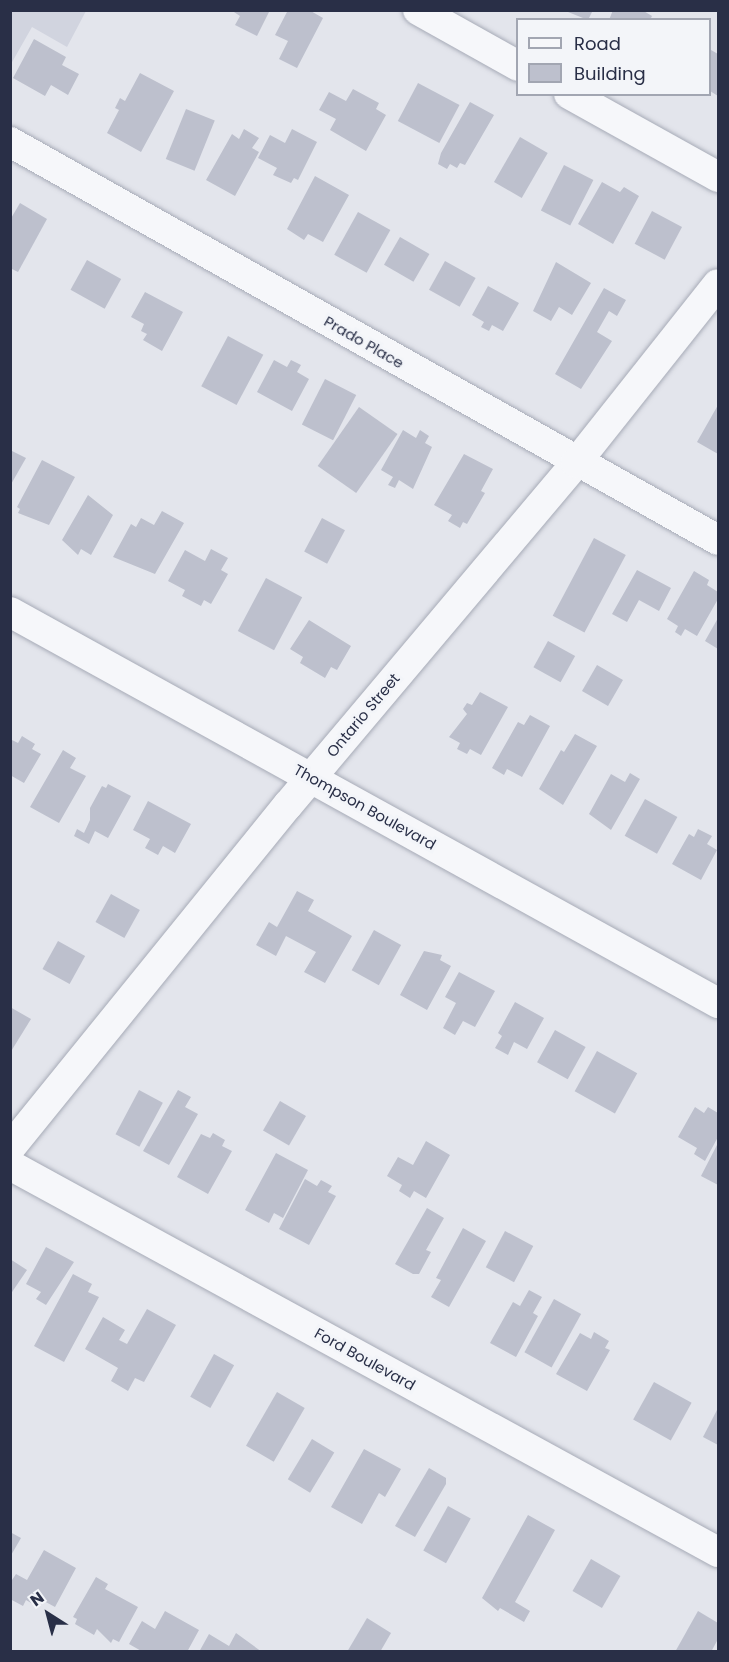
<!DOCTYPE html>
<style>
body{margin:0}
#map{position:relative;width:729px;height:1662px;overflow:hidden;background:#e3e5ec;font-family:Poppins,sans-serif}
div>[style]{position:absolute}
.built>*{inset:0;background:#d1d4df}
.building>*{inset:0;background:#bdc0cd;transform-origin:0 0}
.roads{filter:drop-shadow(0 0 2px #a7abb7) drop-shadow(0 0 2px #a7abb7)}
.street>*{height:30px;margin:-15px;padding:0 15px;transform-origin:15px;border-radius:15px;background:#f6f7fa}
span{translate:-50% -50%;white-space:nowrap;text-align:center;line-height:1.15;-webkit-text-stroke:6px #f3f5f9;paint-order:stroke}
.street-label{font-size:15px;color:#292f47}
.frame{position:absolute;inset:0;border:12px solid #292f47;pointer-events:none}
.legend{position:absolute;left:516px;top:18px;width:195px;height:78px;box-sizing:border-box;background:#f3f5f9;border:2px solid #a2a6b2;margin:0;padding:8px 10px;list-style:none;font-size:18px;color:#292f47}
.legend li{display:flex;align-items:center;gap:12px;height:30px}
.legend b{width:30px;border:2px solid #a2a6b2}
.north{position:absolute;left:18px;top:1584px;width:60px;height:60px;-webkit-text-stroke:4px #f3f5f9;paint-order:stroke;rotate:324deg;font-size:16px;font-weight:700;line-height:24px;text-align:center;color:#292f47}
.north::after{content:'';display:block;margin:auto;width:21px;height:27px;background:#292f47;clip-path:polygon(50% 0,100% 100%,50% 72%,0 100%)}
</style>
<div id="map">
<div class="built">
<i style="clip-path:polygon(11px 10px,86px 10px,86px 11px,67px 47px,32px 27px,11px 64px)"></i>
</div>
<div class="building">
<i style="clip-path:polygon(231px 10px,270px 10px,257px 36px,235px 25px,240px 16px)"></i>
<i style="clip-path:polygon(288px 10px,309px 10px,323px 18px,297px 68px,279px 59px,288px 41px,275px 35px)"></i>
<i style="clip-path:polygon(563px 10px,593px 10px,588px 20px)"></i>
<i style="clip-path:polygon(613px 10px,642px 10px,652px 16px,650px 20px,609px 20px)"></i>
<i style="clip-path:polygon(34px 39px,66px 57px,62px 65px,79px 74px,68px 95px,51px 85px,45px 96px,13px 78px)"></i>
<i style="clip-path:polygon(711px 50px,718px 54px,718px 96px,710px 91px)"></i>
<i style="clip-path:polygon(140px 73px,174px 91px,141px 152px,107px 133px,119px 110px,115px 108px,120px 98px,125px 101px)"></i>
<i style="left:418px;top:83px;width:47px;height:43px;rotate:28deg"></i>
<i style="clip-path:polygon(353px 89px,379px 103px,376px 109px,386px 115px,366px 151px,330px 130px,336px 119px,319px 110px,329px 92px,346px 101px)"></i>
<i style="clip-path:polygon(470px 102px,494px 115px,465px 165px,460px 163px,457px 168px,450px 164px,447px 169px,438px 164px,441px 153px)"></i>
<i style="left:186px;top:109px;width:31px;height:54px;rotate:22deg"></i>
<i style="clip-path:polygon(244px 129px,259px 138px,252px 148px,259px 152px,235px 196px,206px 180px,232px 134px,239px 139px)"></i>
<i style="clip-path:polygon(292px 129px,317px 142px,298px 180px,294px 178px,291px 183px,273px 175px,277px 168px,258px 158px,270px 135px,285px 143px)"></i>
<i style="left:520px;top:137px;width:32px;height:52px;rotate:30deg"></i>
<i style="left:564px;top:165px;width:33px;height:51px;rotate:27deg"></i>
<i style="clip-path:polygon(315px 176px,349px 195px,323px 242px,308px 234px,304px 240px,287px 229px)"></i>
<i style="clip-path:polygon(602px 182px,620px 192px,624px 187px,639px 196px,613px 244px,578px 224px)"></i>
<i style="clip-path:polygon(20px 203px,47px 219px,18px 272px,10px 268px,10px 220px)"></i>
<i style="left:652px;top:211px;width:34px;height:37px;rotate:28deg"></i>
<i style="left:358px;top:212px;width:37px;height:49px;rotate:29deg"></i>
<i style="left:400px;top:237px;width:34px;height:32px;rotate:30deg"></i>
<i style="left:87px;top:260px;width:39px;height:34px;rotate:29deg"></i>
<i style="left:445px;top:261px;width:35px;height:33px;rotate:29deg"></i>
<i style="clip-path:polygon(556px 262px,591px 283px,572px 315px,559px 307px,551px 321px,533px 311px)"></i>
<i style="clip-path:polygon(488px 286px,519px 303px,503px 331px,492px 325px,489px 331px,481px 327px,484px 322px,472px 315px)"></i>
<i style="clip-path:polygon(604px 288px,626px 300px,617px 316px,609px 311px,597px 332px,612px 341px,581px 389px,555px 374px)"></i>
<i style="clip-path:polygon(145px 292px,183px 312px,162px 351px,143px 340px,147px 334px,141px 331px,144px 324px,131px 317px)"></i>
<i style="left:228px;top:336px;width:40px;height:57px;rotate:28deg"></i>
<i style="clip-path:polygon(274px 360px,287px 367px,291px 360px,301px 365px,297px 372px,309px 379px,292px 411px,257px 392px)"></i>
<i style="left:325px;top:379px;width:35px;height:51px;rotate:27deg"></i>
<i style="clip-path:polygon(718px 405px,718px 454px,697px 442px)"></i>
<i style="left:359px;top:407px;width:47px;height:72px;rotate:35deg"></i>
<i style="clip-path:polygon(403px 430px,416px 438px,420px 430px,429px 436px,425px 443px,432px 447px,413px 489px,399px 480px,395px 488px,388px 485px,393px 477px,381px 470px)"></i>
<i style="clip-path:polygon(10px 450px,26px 458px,10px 486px)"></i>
<i style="clip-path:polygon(464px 454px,493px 469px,481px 491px,485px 493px,467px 524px,463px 522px,460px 528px,448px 521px,452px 515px,434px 505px)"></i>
<i style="clip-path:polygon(42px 460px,75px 477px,49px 525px,18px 513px,20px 509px,17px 507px)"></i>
<i style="clip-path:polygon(88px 495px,113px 515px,91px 555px,81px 549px,78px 555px,62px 540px)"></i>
<i style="clip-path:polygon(162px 511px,184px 523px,155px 574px,113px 557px,131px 524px,136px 527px,141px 518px,154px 525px)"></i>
<i style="left:322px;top:518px;width:26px;height:38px;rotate:28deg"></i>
<i style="left:594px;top:538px;width:36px;height:88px;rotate:28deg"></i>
<i style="clip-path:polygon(211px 549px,228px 558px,221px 570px,228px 574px,211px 604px,204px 600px,201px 606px,182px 596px,185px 590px,168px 581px,185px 550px,205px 561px)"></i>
<i style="clip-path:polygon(637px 570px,671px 588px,659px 611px,639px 600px,627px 622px,612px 614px)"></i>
<i style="clip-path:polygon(694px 571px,709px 580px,707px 585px,718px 592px,718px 599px,697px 636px,685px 629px,681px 636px,675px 632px,678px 626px,667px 619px)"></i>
<i style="left:266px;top:578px;width:41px;height:60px;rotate:28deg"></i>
<i style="clip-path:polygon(718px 618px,718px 649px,705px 641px)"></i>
<i style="clip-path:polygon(309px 620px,351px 646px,337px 670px,331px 667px,325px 678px,300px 663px,303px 657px,290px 649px)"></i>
<i style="left:548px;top:641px;width:31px;height:30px;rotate:29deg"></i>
<i style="left:597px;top:665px;width:30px;height:30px;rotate:30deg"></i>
<i style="clip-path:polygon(480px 692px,508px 707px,481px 755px,470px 749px,467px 754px,457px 749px,460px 743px,449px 737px,467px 714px,463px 709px,467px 703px,472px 705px)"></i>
<i style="clip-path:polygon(530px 715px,550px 726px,522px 777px,507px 769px,504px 775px,492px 768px,518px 722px,524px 725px)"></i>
<i style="clip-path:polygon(575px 734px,597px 746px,563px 805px,539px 789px,561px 750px,564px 752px)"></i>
<i style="clip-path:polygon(22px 736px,35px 744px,32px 749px,41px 754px,24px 783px,10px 775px,10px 739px,18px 743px)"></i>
<i style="clip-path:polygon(63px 750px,76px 758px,70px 768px,86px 776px,59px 823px,30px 807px)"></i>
<i style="clip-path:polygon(630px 773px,640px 779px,611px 830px,589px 814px,611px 774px,625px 782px)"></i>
<i style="clip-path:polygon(108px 784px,131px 796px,108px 838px,95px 831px,89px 844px,74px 836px,77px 829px,84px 833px,90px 820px,90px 808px,102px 786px,106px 788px)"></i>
<i style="left:645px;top:799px;width:37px;height:42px;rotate:29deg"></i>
<i style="clip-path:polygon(148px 801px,191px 824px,175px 853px,163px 846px,158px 855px,145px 848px,150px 839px,133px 830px)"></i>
<i style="clip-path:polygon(698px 829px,712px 836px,707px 844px,717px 850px,701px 880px,672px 864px,689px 834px,694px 837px)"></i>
<i style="clip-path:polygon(297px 891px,314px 900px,308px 911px,352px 936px,325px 983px,304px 972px,316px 952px,286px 936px,276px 956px,256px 945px,269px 922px,277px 927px)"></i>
<i style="left:111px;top:894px;width:33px;height:32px;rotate:29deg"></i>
<i style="left:374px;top:930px;width:31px;height:46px;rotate:29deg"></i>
<i style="left:58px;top:941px;width:31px;height:32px;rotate:29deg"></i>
<i style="clip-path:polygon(424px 951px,442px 955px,440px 960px,451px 966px,427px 1010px,400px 995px)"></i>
<i style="clip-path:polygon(459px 972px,495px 991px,475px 1027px,463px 1021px,455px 1035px,443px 1028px,456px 1003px,445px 997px)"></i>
<i style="clip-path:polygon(515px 1002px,544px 1018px,527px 1049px,514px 1042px,508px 1055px,495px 1048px,502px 1036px,498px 1033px)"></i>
<i style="clip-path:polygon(10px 1007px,31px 1019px,10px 1053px)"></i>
<i style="left:555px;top:1030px;width:35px;height:37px;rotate:29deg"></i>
<i style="left:597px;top:1051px;width:46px;height:46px;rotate:29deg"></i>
<i style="left:139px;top:1090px;width:27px;height:50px;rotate:28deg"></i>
<i style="clip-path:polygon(178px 1090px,191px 1097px,185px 1107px,198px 1114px,169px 1165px,143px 1151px)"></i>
<i style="left:280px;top:1101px;width:30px;height:34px;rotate:30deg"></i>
<i style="clip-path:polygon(695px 1107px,704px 1113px,708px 1107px,718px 1113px,718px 1137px,705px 1161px,694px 1154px,697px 1148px,678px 1137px)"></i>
<i style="clip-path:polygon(213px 1133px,225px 1140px,222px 1146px,232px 1151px,208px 1194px,177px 1177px,201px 1134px,210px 1138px)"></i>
<i style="clip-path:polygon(426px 1141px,450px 1155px,426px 1198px,414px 1191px,410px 1198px,399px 1191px,402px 1185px,387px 1176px,398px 1157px,413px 1165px)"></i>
<i style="clip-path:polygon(718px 1143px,718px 1185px,701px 1176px)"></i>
<i style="clip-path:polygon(276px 1153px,308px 1170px,283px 1218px,274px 1213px,269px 1223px,245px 1210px)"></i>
<i style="clip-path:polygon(305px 1179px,317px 1186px,321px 1180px,332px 1186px,328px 1192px,336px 1196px,309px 1245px,279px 1229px)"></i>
<i style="clip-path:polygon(427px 1208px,444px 1218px,426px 1250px,431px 1252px,419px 1274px,413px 1274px,395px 1264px)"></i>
<i style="clip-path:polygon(463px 1228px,486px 1241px,449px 1307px,431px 1297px,441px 1280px,436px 1278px)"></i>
<i style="left:505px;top:1231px;width:32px;height:41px;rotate:28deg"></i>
<i style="clip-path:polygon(46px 1247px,74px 1262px,46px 1305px,36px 1299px,41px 1292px,26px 1284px)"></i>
<i style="clip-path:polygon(10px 1259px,27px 1270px,10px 1295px)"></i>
<i style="clip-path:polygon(73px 1274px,92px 1284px,88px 1292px,99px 1297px,64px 1362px,34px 1346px)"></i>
<i style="clip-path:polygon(529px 1290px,542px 1297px,533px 1313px,538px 1316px,516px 1357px,490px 1343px,513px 1302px,520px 1306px)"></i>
<i style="left:554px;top:1299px;width:31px;height:61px;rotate:29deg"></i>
<i style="clip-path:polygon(147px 1309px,176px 1325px,144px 1382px,135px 1378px,128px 1391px,111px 1381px,118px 1368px,85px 1349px,103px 1317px,125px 1330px,119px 1340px,127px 1344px)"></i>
<i style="clip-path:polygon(594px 1332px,609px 1341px,605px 1348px,610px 1350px,587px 1391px,556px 1374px,580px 1333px,591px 1339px)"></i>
<i style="left:214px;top:1354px;width:23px;height:49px;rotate:29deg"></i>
<i style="left:654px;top:1382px;width:43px;height:43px;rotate:29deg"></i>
<i style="left:277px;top:1392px;width:32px;height:62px;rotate:30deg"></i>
<i style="clip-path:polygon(718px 1408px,718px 1445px,703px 1437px)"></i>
<i style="left:312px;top:1439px;width:26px;height:47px;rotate:31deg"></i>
<i style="clip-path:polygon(364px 1449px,401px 1469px,385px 1497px,379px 1493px,362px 1524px,331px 1507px)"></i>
<i style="clip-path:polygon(429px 1468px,446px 1478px,446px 1484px,415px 1537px,395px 1526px)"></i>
<i style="left:448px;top:1506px;width:26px;height:51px;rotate:29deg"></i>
<i style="clip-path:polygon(528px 1515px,555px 1530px,515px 1602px,530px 1611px,524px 1622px,500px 1608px,498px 1611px,482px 1598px)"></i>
<i style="clip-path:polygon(10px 1532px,21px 1538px,10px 1557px)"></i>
<i style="clip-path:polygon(44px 1550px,76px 1568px,55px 1607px,42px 1600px,38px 1607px,26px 1600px,23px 1606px,10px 1599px,10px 1583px,16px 1574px,27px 1580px)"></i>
<i style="left:591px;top:1559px;width:34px;height:37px;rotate:30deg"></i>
<i style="clip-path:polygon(96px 1577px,108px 1584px,105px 1589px,138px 1607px,119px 1642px,113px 1639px,111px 1643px,97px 1629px,94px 1635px,75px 1624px,77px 1619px,73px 1617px)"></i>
<i style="clip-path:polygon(165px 1611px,199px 1630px,187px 1652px,143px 1652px,129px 1644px,142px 1621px,155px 1629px)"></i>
<i style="clip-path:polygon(698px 1611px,718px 1623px,718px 1639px,711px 1652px,675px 1652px)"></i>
<i style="clip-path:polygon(367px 1618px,391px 1633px,380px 1652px,347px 1652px)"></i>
<i style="clip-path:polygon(236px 1633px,262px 1652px,199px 1652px,209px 1634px,229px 1646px)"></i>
</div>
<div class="roads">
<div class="street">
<i style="left:418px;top:10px;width:115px;rotate:29.2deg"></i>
<i style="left:569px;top:94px;width:171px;rotate:29.1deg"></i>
<i style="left:10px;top:142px;width:812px;rotate:29.34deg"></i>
<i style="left:10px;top:612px;width:809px;rotate:28.91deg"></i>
<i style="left:10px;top:1148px;width:442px;rotate:-51deg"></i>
<i style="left:288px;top:805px;width:447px;rotate:-49.9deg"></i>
<i style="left:576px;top:463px;width:228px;rotate:-51.6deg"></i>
<i style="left:10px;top:1165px;width:807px;rotate:28.66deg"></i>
</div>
</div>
<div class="street-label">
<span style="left:364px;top:342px;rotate:30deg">Prado Place</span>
<span style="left:363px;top:715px;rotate:-50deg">Ontario Street</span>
<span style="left:365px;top:807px;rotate:29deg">Thompson Boulevard</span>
<span style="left:365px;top:1359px;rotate:29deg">Ford Boulevard</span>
</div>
<div class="frame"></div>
<ul class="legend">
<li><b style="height:8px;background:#f6f7fa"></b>Road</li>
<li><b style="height:16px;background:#bdc0cd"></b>Building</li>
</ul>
<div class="north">N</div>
</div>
